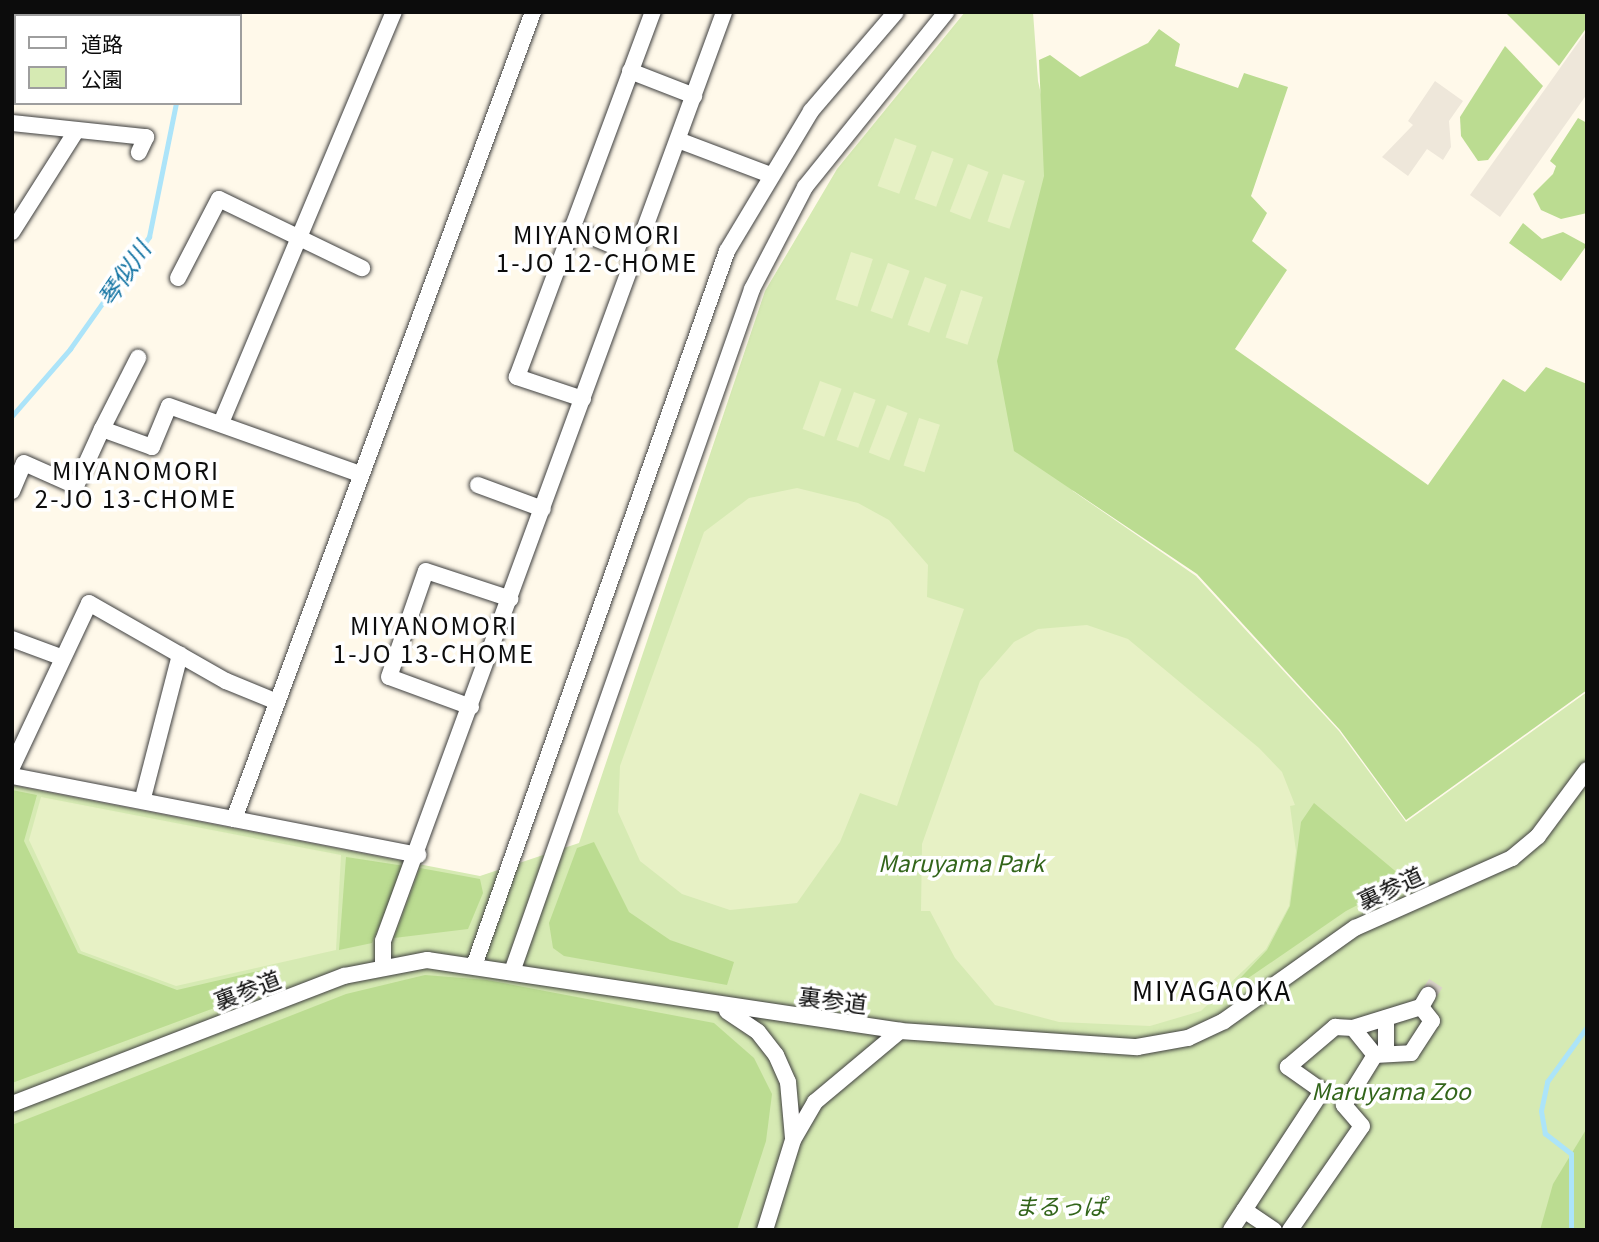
<!DOCTYPE html>
<meta charset="utf-8">
<style>
body{margin:0}
#map{position:relative;width:1599px;height:1242px;overflow:hidden;background:#fff9ea;font-family:Georgia,"Noto Sans JP",serif}
div>[style]{position:absolute}
.green>*{inset:0;background:#d6eab3}
.forest>*{inset:0;background:#bbdc91}
.pitch>*{inset:0;background:#e7f1c5;transform-origin:0 0}
.plaza>*{inset:0;background:#eee7da}
.stream>*{height:4.5px;margin:-2.25px;padding:0 2.25px;transform-origin:2.25px;border-radius:2.25px;background:#ace4f9}
.minor-tunnel>*{height:16px;margin-top:-8px;transform-origin:0;background:repeating-linear-gradient(90deg,#dbd5c9 0 16px,transparent 0 24px)}
.roads{filter:drop-shadow(0 0 2px #3f3f3f) drop-shadow(0 0 2px #3f3f3f)}
.minor>*{height:16px;margin:-8px;padding:0 8px;transform-origin:8px;border-radius:8px;background:#fff}
span{translate:-50% -50%;white-space:nowrap;text-align:center;line-height:1.15;-webkit-text-stroke:7px #fff;paint-order:stroke}
.park-label{font-size:23px;color:#32651a;font-style:italic}
.street-label{font-size:23px;color:#0c0c0c}
.neighbourhood-label{font-size:24px;color:#0c0c0c;letter-spacing:2px}
.water-label{font-size:24px;color:#1072a2;font-style:italic}
.quarter-label{font-size:26px;color:#0c0c0c;letter-spacing:2px}
.frame{position:absolute;inset:0;border:14px solid #0c0c0c;pointer-events:none}
.legend{position:absolute;left:14px;top:14px;width:228px;height:91px;box-sizing:border-box;background:#fff;border:2px solid #9e9e9e;margin:0;padding:9px 12px;list-style:none;font-size:21px;color:#0c0c0c}
.legend li{display:flex;align-items:center;gap:14px;height:35px}
.legend b{width:35px;border:2px solid #9e9e9e}
</style>
<div id="map">
<div class="green">
<i style="clip-path:polygon(965px 12px,1033px 12px,1038px 81px,1059px 175px,1017px 347px,1073px 491px,1196px 576px,1339px 731px,1406px 822px,1587px 692px,1587px 1230px,12px 1230px,12px 785px,480px 876px,579px 843px,765px 291px,837px 169px)"></i>
</div>
<div class="forest">
<i style="clip-path:polygon(1505px 12px,1587px 12px,1587px 27px,1559px 66px)"></i>
<i style="clip-path:polygon(1159px 29px,1180px 44px,1175px 66px,1238px 88px,1244px 73px,1288px 87px,1251px 196px,1267px 213px,1252px 241px,1287px 270px,1235px 349px,1428px 485px,1503px 379px,1525px 392px,1546px 367px,1587px 384px,1587px 690px,1406px 820px,1340px 730px,1197px 574px,1014px 451px,997px 361px,1044px 176px,1039px 60px,1050px 55px,1080px 77px,1148px 43px)"></i>
<i style="clip-path:polygon(1505px 46px,1543px 86px,1488px 160px,1478px 161px,1461px 136px,1460px 117px)"></i>
<i style="clip-path:polygon(1578px 118px,1587px 123px,1587px 213px,1561px 219px,1541px 210px,1533px 194px,1553px 174px,1556px 166px,1550px 161px)"></i>
<i style="clip-path:polygon(1523px 223px,1542px 239px,1563px 232px,1587px 245px,1561px 281px,1509px 243px)"></i>
<i style="clip-path:polygon(12px 790px,37px 795px,24px 841px,78px 953px,177px 990px,271px 968px,271px 987px,12px 1083px)"></i>
<i style="clip-path:polygon(1314px 803px,1406px 880px,1346px 911px,1225px 994px,1267px 950px,1290px 906px,1301px 822px)"></i>
<i style="clip-path:polygon(594px 842px,629px 912px,670px 940px,734px 962px,727px 985px,564px 956px,553px 948px,549px 923px,577px 848px)"></i>
<i style="clip-path:polygon(346px 857px,405px 866px,372px 943px,339px 950px)"></i>
<i style="clip-path:polygon(420px 868px,480px 879px,483px 893px,468px 929px,394px 938px)"></i>
<i style="clip-path:polygon(425px 975px,487px 980px,714px 1023px,754px 1058px,772px 1094px,766px 1141px,737px 1230px,12px 1230px,12px 1125px,346px 994px)"></i>
<i style="clip-path:polygon(1587px 1128px,1587px 1230px,1540px 1230px,1553px 1184px)"></i>
</div>
<div class="pitch">
<i style="left:895px;top:138px;width:23px;height:51px;rotate:20deg"></i>
<i style="left:932px;top:151px;width:23px;height:51px;rotate:20deg"></i>
<i style="left:968px;top:164px;width:22px;height:51px;rotate:21deg"></i>
<i style="left:1003px;top:174px;width:23px;height:50px;rotate:18deg"></i>
<i style="left:851px;top:252px;width:23px;height:50px;rotate:18deg"></i>
<i style="left:888px;top:263px;width:23px;height:51px;rotate:20deg"></i>
<i style="left:925px;top:277px;width:23px;height:51px;rotate:20deg"></i>
<i style="left:961px;top:290px;width:23px;height:50px;rotate:18deg"></i>
<i style="left:820px;top:381px;width:23px;height:51px;rotate:20deg"></i>
<i style="left:854px;top:392px;width:23px;height:51px;rotate:20deg"></i>
<i style="left:887px;top:405px;width:22px;height:51px;rotate:21deg"></i>
<i style="left:919px;top:418px;width:22px;height:50px;rotate:18deg"></i>
<i style="clip-path:polygon(797px 488px,858px 503px,889px 520px,928px 565px,927px 597px,964px 609px,897px 806px,860px 793px,840px 842px,797px 903px,730px 910px,682px 894px,640px 861px,618px 812px,620px 766px,704px 532px,749px 498px)"></i>
<i style="clip-path:polygon(1087px 625px,1128px 639px,1259px 748px,1282px 772px,1295px 805px,1290px 806px,1296px 851px,1289px 906px,1266px 949px,1201px 1011px,1150px 1026px,1059px 1022px,995px 1005px,955px 958px,930px 911px,921px 911px,922px 844px,980px 681px,1014px 642px,1038px 629px)"></i>
<i style="clip-path:polygon(41px 797px,341px 855px,336px 950px,176px 986px,81px 951px,29px 840px)"></i>
</div>
<div class="plaza">
<i style="clip-path:polygon(1587px 30px,1587px 94px,1500px 217px,1470px 195px)"></i>
<i style="clip-path:polygon(1435px 81px,1463px 101px,1449px 121px,1451px 147px,1443px 160px,1427px 149px,1408px 176px,1382px 157px,1413px 125px,1408px 121px)"></i>
</div>
<div class="stream">
<i style="left:220px;top:16px;width:11px;rotate:-22deg"></i>
<i style="left:12px;top:416px;width:89px;rotate:-49.1deg"></i>
<i style="left:70px;top:349px;width:137px;rotate:-54.8deg"></i>
<i style="left:149px;top:237px;width:137px;rotate:-78.6deg"></i>
<i style="left:1571px;top:1230px;width:76px;rotate:-90deg"></i>
<i style="left:1571px;top:1154px;width:33px;rotate:-142deg"></i>
<i style="left:1545px;top:1134px;width:23px;rotate:-100deg"></i>
<i style="left:1541px;top:1111px;width:30px;rotate:-78deg"></i>
<i style="left:1547px;top:1082px;width:68px;rotate:-54deg"></i>
</div>
<div class="minor-tunnel">
<i style="left:1428px;top:995px;width:14px;rotate:-56deg"></i>
</div>
<div class="roads">
<div class="minor">
<i style="left:630px;top:71px;width:69px;rotate:21.3deg"></i>
<i style="left:12px;top:123px;width:135px;rotate:6deg"></i>
<i style="left:146px;top:137px;width:17px;rotate:115deg"></i>
<i style="left:678px;top:140px;width:96px;rotate:20.7deg"></i>
<i style="left:571px;top:228px;width:69px;rotate:22.9deg"></i>
<i style="left:12px;top:232px;width:120px;rotate:-57.6deg"></i>
<i style="left:178px;top:278px;width:89px;rotate:-62.6deg"></i>
<i style="left:219px;top:199px;width:159px;rotate:25.8deg"></i>
<i style="left:583px;top:399px;width:70px;rotate:-161.6deg"></i>
<i style="left:517px;top:377px;width:390px;rotate:-69.6deg"></i>
<i style="left:221px;top:423px;width:446px;rotate:-67.2deg"></i>
<i style="left:102px;top:429px;width:80px;rotate:-63.1deg"></i>
<i style="left:478px;top:485px;width:69px;rotate:20.3deg"></i>
<i style="left:12px;top:491px;width:30px;rotate:-67deg"></i>
<i style="left:24px;top:463px;width:57px;rotate:23.9deg"></i>
<i style="left:76px;top:486px;width:63px;rotate:-65.5deg"></i>
<i style="left:102px;top:429px;width:53px;rotate:19.8deg"></i>
<i style="left:152px;top:447px;width:44px;rotate:-67.5deg"></i>
<i style="left:169px;top:406px;width:203px;rotate:19.6deg"></i>
<i style="left:12px;top:639px;width:54px;rotate:20.4deg"></i>
<i style="left:471px;top:707px;width:87px;rotate:-159.9deg"></i>
<i style="left:389px;top:677px;width:112px;rotate:-70.8deg"></i>
<i style="left:426px;top:571px;width:89px;rotate:18.2deg"></i>
<i style="left:12px;top:767px;width:181px;rotate:-64.8deg"></i>
<i style="left:89px;top:603px;width:158px;rotate:29.7deg"></i>
<i style="left:226px;top:681px;width:55px;rotate:22.4deg"></i>
<i style="left:12px;top:776px;width:414px;rotate:11deg"></i>
<i style="left:144px;top:794px;width:144px;rotate:-75.5deg"></i>
<i style="left:234px;top:819px;width:861px;rotate:-69.67deg"></i>
<i style="left:475px;top:963px;width:755px;rotate:-70.51deg"></i>
<i style="left:727px;top:251px;width:163px;rotate:-59deg"></i>
<i style="left:811px;top:111px;width:130px;rotate:-49.4deg"></i>
<i style="left:383px;top:965px;width:24px;rotate:-90deg"></i>
<i style="left:383px;top:941px;width:990px;rotate:-69.84deg"></i>
<i style="left:513px;top:969px;width:721px;rotate:-70.63deg"></i>
<i style="left:752px;top:289px;width:115px;rotate:-62.5deg"></i>
<i style="left:805px;top:187px;width:225px;rotate:-51.1deg"></i>
<i style="left:727px;top:1011px;width:37px;rotate:34deg"></i>
<i style="left:758px;top:1032px;width:29px;rotate:52deg"></i>
<i style="left:776px;top:1055px;width:30px;rotate:66deg"></i>
<i style="left:788px;top:1082px;width:56px;rotate:84.9deg"></i>
<i style="left:1353px;top:1028px;width:35px;rotate:51deg"></i>
<i style="left:1386px;top:1054px;width:34px;rotate:-90deg"></i>
<i style="left:12px;top:1104px;width:356px;rotate:-21.1deg"></i>
<i style="left:344px;top:976px;width:85px;rotate:-10.9deg"></i>
<i style="left:427px;top:960px;width:478px;rotate:8.5deg"></i>
<i style="left:900px;top:1031px;width:238px;rotate:3.9deg"></i>
<i style="left:1137px;top:1047px;width:52px;rotate:-10deg"></i>
<i style="left:1188px;top:1038px;width:40px;rotate:-25deg"></i>
<i style="left:1224px;top:1021px;width:161px;rotate:-35.4deg"></i>
<i style="left:1355px;top:928px;width:172px;rotate:-24deg"></i>
<i style="left:1512px;top:858px;width:34px;rotate:-40deg"></i>
<i style="left:1538px;top:836px;width:82px;rotate:-53.4deg"></i>
<i style="left:1244px;top:1210px;width:36px;rotate:34deg"></i>
<i style="left:765px;top:1230px;width:94px;rotate:-72.7deg"></i>
<i style="left:793px;top:1140px;width:44px;rotate:-59.9deg"></i>
<i style="left:815px;top:1102px;width:111px;rotate:-39.9deg"></i>
<i style="left:1231px;top:1230px;width:166px;rotate:-56.8deg"></i>
<i style="left:1322px;top:1091px;width:42px;rotate:-144.8deg"></i>
<i style="left:1288px;top:1067px;width:62px;rotate:-40.4deg"></i>
<i style="left:1335px;top:1027px;width:18px;rotate:3deg"></i>
<i style="left:1353px;top:1028px;width:71px;rotate:-17.2deg"></i>
<i style="left:1290px;top:1230px;width:126px;rotate:-55.3deg"></i>
<i style="left:1362px;top:1126px;width:28px;rotate:-131deg"></i>
<i style="left:1344px;top:1105px;width:59px;rotate:-58.2deg"></i>
<i style="left:1375px;top:1055px;width:36px;rotate:-3deg"></i>
<i style="left:1411px;top:1053px;width:38px;rotate:-57deg"></i>
<i style="left:1432px;top:1021px;width:18px;rotate:-128deg"></i>
<i style="left:1421px;top:1007px;width:14px;rotate:-60deg"></i>
</div>
</div>
<div class="park-label">
<span style="left:961px;top:862px">Maruyama Park</span>
<span style="left:1391px;top:1090px">Maruyama Zoo</span>
<span style="left:1060px;top:1205px">まるっぱ</span>
</div>
<div class="street-label">
<span style="left:1390px;top:887px;rotate:-25deg">裏参道</span>
<span style="left:247px;top:989px;rotate:-21deg">裏参道</span>
<span style="left:833px;top:999px;rotate:7deg">裏参道</span>
</div>
<div class="neighbourhood-label">
<span style="left:597px;top:248px">MIYANOMORI<br>1-JO 12-CHOME</span>
<span style="left:136px;top:484px">MIYANOMORI<br>2-JO 13-CHOME</span>
<span style="left:434px;top:639px">MIYANOMORI<br>1-JO 13-CHOME</span>
</div>
<div class="water-label">
<span style="left:123px;top:273px;rotate:-56deg">琴似川</span>
</div>
<div class="quarter-label">
<span style="left:1212px;top:990px">MIYAGAOKA</span>
</div>
<div class="frame"></div>
<ul class="legend">
<li><b style="height:9px;background:#fff"></b>道路</li>
<li><b style="height:19px;background:#d6eab3"></b>公園</li>
</ul>
</div>
